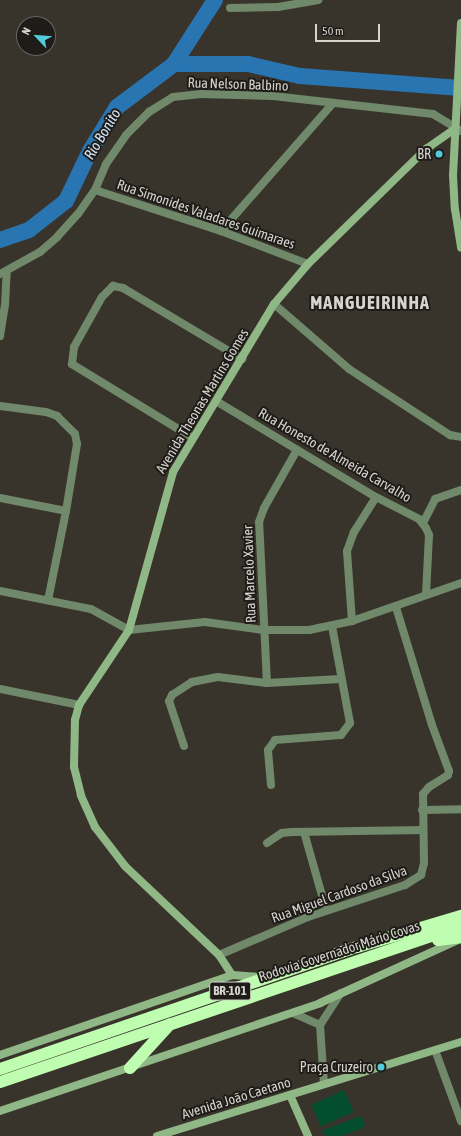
<!DOCTYPE html>
<meta charset="utf-8">
<style>
body{margin:0}
#map{position:relative;width:461px;height:1136px;overflow:hidden;background:#39342b;font-family:"Asap Condensed",sans-serif}
div>[style]{position:absolute}
.green>*{inset:0;background:#024d2d;transform-origin:0 0}
.river>*{height:16px;margin:-8px;padding:0 8px;transform-origin:8px;border-radius:8px;background:#2875b2}
.street>*{height:8px;margin:-4px;padding:0 4px;transform-origin:4px;border-radius:4px;background:#70896a}
.secondary>*{height:8px;margin:-4px;padding:0 4px;transform-origin:4px;border-radius:4px;background:#90b886}
.highway>*{height:12px;margin:-6px;padding:0 6px;transform-origin:6px;border-radius:6px;background:#bffdb0}
.dots>*{width:11px;height:11px;translate:-50% -50%;box-sizing:border-box;border:2px solid #1e1c18;border-radius:50%}
span{translate:-50% -50%;white-space:nowrap;text-align:center;line-height:1.15;-webkit-text-stroke:4px #1e1c18;paint-order:stroke}
.shield-label span{padding:1px 3px;background:#1e1c18;border:1px solid;border-radius:3px;-webkit-text-stroke-width:0}
.shield-label{font-size:13px;color:#d6d3cd;font-weight:700}
.street-label{font-size:14px;color:#d6d3cd}
.poi-label{font-size:14px;color:#d6d3cd}
.right{translate:-100% -50%;text-align:right}
.water-label{font-size:15px;color:#d2e4f5;font-style:italic}
.district-label{font-size:18px;color:#d6d3cd;font-weight:700;letter-spacing:1px}
.north{position:absolute;left:16px;top:16px;width:40px;height:40px;box-sizing:border-box;background:#1e1c18;border:1px solid #686560;border-radius:50%;rotate:296deg;font-size:11px;font-weight:700;line-height:16px;text-align:center;color:#d6d3cd}
.north::after{content:'';display:block;margin:auto;width:14px;height:18px;background:#53cbda;clip-path:polygon(50% 0,100% 100%,50% 72%,0 100%)}
.scale{position:absolute;left:315px;top:24px;width:65px;height:18px;box-sizing:border-box;border:2px solid #d6d3cd;border-top:0;padding-left:5px;font-size:12px;line-height:14px;white-space:nowrap;color:#d6d3cd;-webkit-text-stroke:3px #1e1c18;paint-order:stroke}
</style>
<div id="map">
<div class="green">
<i style="left:344px;top:1090px;width:24px;height:36px;rotate:66deg"></i>
<i style="clip-path:polygon(361px 1116px,365px 1124px,363px 1128px,341px 1136px,327px 1136px,321px 1131px)"></i>
</div>
<div class="river">
<i style="left:174px;top:64px;width:74px"></i>
<i style="left:248px;top:64px;width:53px;rotate:13deg"></i>
<i style="left:300px;top:76px;width:161px;rotate:4.3deg"></i>
<i style="left:0;top:240px;width:31px;rotate:-19deg"></i>
<i style="left:29px;top:230px;width:47px;rotate:-38.1deg"></i>
<i style="left:66px;top:201px;width:55px;rotate:-64.4deg"></i>
<i style="left:90px;top:151px;width:52px;rotate:-58.5deg"></i>
<i style="left:117px;top:107px;width:71px;rotate:-37deg"></i>
<i style="left:174px;top:64px;width:76px;rotate:-57.4deg"></i>
</div>
<div class="street">
<i style="left:230px;top:8px;width:48px;rotate:-1.2deg"></i>
<i style="left:278px;top:7px;width:41px;rotate:-9.9deg"></i>
<i style="left:95px;top:190px;width:133px;rotate:18deg"></i>
<i style="left:221px;top:231px;width:93px;rotate:20.8deg"></i>
<i style="left:221px;top:231px;width:170px;rotate:-48.8deg"></i>
<i style="left:0;top:274px;width:46px;rotate:-28.8deg"></i>
<i style="left:40px;top:252px;width:23px;rotate:-41deg"></i>
<i style="left:57px;top:237px;width:31px;rotate:-48deg"></i>
<i style="left:78px;top:214px;width:29px;rotate:-55deg"></i>
<i style="left:95px;top:190px;width:28px;rotate:-67deg"></i>
<i style="left:106px;top:164px;width:35px;rotate:-55deg"></i>
<i style="left:126px;top:135px;width:33px;rotate:-45deg"></i>
<i style="left:149px;top:112px;width:28px;rotate:-32deg"></i>
<i style="left:173px;top:97px;width:28px;rotate:-6deg"></i>
<i style="left:201px;top:94px;width:72px;rotate:1.6deg"></i>
<i style="left:273px;top:96px;width:161px;rotate:6.4deg"></i>
<i style="left:433px;top:114px;width:33px;rotate:31deg"></i>
<i style="left:274px;top:304px;width:99px;rotate:40.9deg"></i>
<i style="left:349px;top:369px;width:121px;rotate:33.2deg"></i>
<i style="left:450px;top:435px;width:11px;rotate:10deg"></i>
<i style="left:0;top:336px;width:31px;rotate:-81deg"></i>
<i style="left:5px;top:305px;width:34px;rotate:-87deg"></i>
<i style="left:216px;top:401px;width:187px;rotate:31deg"></i>
<i style="left:376px;top:497px;width:48px;rotate:27.1deg"></i>
<i style="left:419px;top:519px;width:11px;rotate:52deg"></i>
<i style="left:426px;top:528px;width:8px;rotate:67deg"></i>
<i style="left:429px;top:535px;width:59px;rotate:92.9deg"></i>
<i style="left:0;top:406px;width:46px;rotate:7.4deg"></i>
<i style="left:46px;top:412px;width:12px;rotate:20deg"></i>
<i style="left:57px;top:416px;width:25px;rotate:45deg"></i>
<i style="left:75px;top:434px;width:10px;rotate:79deg"></i>
<i style="left:77px;top:444px;width:68px;rotate:99.3deg"></i>
<i style="left:66px;top:511px;width:91px;rotate:101.4deg"></i>
<i style="left:193px;top:438px;width:142px;rotate:-148.6deg"></i>
<i style="left:72px;top:364px;width:17px;rotate:-83deg"></i>
<i style="left:74px;top:347px;width:57px;rotate:-60.8deg"></i>
<i style="left:102px;top:297px;width:16px;rotate:-45deg"></i>
<i style="left:113px;top:286px;width:10px;rotate:11deg"></i>
<i style="left:123px;top:288px;width:139px;rotate:30.8deg"></i>
<i style="left:0;top:498px;width:67px;rotate:11.1deg"></i>
<i style="left:423px;top:523px;width:27px;rotate:-63deg"></i>
<i style="left:435px;top:499px;width:28px;rotate:-19deg"></i>
<i style="left:0;top:591px;width:93px;rotate:11.2deg"></i>
<i style="left:91px;top:609px;width:43px;rotate:28.9deg"></i>
<i style="left:129px;top:630px;width:76px;rotate:-6deg"></i>
<i style="left:205px;top:622px;width:59px;rotate:7.9deg"></i>
<i style="left:263px;top:630px;width:46px"></i>
<i style="left:309px;top:630px;width:44px;rotate:-11.8deg"></i>
<i style="left:352px;top:621px;width:115px;rotate:-19.2deg"></i>
<i style="left:352px;top:621px;width:70px;rotate:-94.1deg"></i>
<i style="left:347px;top:551px;width:20px;rotate:-70deg"></i>
<i style="left:354px;top:532px;width:41px;rotate:-57.8deg"></i>
<i style="left:267px;top:683px;width:161px;rotate:-92.8deg"></i>
<i style="left:259px;top:522px;width:15px;rotate:-70deg"></i>
<i style="left:264px;top:508px;width:67px;rotate:-60.4deg"></i>
<i style="left:0;top:689px;width:81px;rotate:11.4deg"></i>
<i style="left:184px;top:746px;width:47px;rotate:-108.4deg"></i>
<i style="left:169px;top:701px;width:7px;rotate:-63deg"></i>
<i style="left:172px;top:695px;width:24px;rotate:-33deg"></i>
<i style="left:192px;top:682px;width:26px;rotate:-11deg"></i>
<i style="left:218px;top:677px;width:49px;rotate:7deg"></i>
<i style="left:267px;top:683px;width:73px;rotate:-3.1deg"></i>
<i style="left:271px;top:785px;width:35px;rotate:-95deg"></i>
<i style="left:268px;top:750px;width:12px;rotate:-55deg"></i>
<i style="left:275px;top:740px;width:66px;rotate:-4.3deg"></i>
<i style="left:341px;top:735px;width:15px;rotate:-53deg"></i>
<i style="left:350px;top:723px;width:99px;rotate:-100.5deg"></i>
<i style="left:422px;top:810px;width:39px;rotate:-1deg"></i>
<i style="left:304px;top:832px;width:81px;rotate:74.2deg"></i>
<i style="left:267px;top:843px;width:18px;rotate:-34deg"></i>
<i style="left:282px;top:833px;width:10px;rotate:-6deg"></i>
<i style="left:292px;top:832px;width:131px;rotate:-0.9deg"></i>
<i style="left:219px;top:955px;width:97px;rotate:-23.1deg"></i>
<i style="left:308px;top:917px;width:102px;rotate:-18.3deg"></i>
<i style="left:405px;top:885px;width:19px;rotate:-32deg"></i>
<i style="left:421px;top:875px;width:12px;rotate:-76deg"></i>
<i style="left:424px;top:863px;width:69px;rotate:-90.8deg"></i>
<i style="left:423px;top:794px;width:9px;rotate:-49deg"></i>
<i style="left:429px;top:787px;width:22px;rotate:-32deg"></i>
<i style="left:448px;top:775px;width:4px;rotate:-76deg"></i>
<i style="left:449px;top:771px;width:49px;rotate:-110.3deg"></i>
<i style="left:432px;top:725px;width:123px;rotate:-107deg"></i>
<i style="left:293px;top:1013px;width:30px;rotate:24deg"></i>
<i style="left:435px;top:1050px;width:76px;rotate:69.9deg"></i>
<i style="left:324px;top:1084px;width:59px;rotate:-93.9deg"></i>
<i style="left:320px;top:1025px;width:38px;rotate:-57deg"></i>
</div>
<div class="secondary">
<i style="left:461px;top:23px;width:152px;rotate:93deg"></i>
<i style="left:453px;top:175px;width:34px;rotate:87deg"></i>
<i style="left:455px;top:209px;width:39px;rotate:81deg"></i>
<i style="left:232px;top:975px;width:24px;rotate:-123deg"></i>
<i style="left:219px;top:955px;width:129px;rotate:-136.6deg"></i>
<i style="left:125px;top:866px;width:49px;rotate:-127.6deg"></i>
<i style="left:95px;top:827px;width:35px;rotate:-114deg"></i>
<i style="left:81px;top:795px;width:29px;rotate:-104deg"></i>
<i style="left:74px;top:767px;width:47px;rotate:-88.8deg"></i>
<i style="left:75px;top:720px;width:16px;rotate:-75deg"></i>
<i style="left:79px;top:705px;width:90px;rotate:-56.3deg"></i>
<i style="left:129px;top:630px;width:164px;rotate:-74.4deg"></i>
<i style="left:173px;top:472px;width:196px;rotate:-59deg"></i>
<i style="left:274px;top:304px;width:52px;rotate:-49.6deg"></i>
<i style="left:308px;top:264px;width:165px;rotate:-44.3deg"></i>
<i style="left:426px;top:149px;width:35px;rotate:-35deg"></i>
<i style="left:0;top:1055px;width:245px;rotate:-19deg"></i>
<i style="left:232px;top:975px;width:30px;rotate:4deg"></i>
<i style="left:290px;top:1095px;width:45px;rotate:66.3deg"></i>
<i style="left:0;top:1111px;width:338px;rotate:-18.6deg"></i>
<i style="left:320px;top:1003px;width:152px;rotate:-24.5deg"></i>
<i style="left:157px;top:1136px;width:318px;rotate:-17.2deg"></i>
</div>
<div class="highway">
<i style="left:438px;top:940px;width:23px;rotate:-7deg"></i>
<i style="left:130px;top:1068px;width:59px;rotate:-47.7deg"></i>
<i style="left:0;top:1069px;width:377px;rotate:-18.9deg"></i>
<i style="left:357px;top:947px;width:109px;rotate:-16.6deg"></i>
<i style="left:0;top:1082px;width:487px;rotate:-18.7deg"></i>
</div>
<div class="dots">
<i style="left:439px;top:154px;background:#53cbda"></i>
<i style="left:381px;top:1067px;background:#53cbda"></i>
</div>
<div class="shield-label">
<span style="left:230px;top:991px">BR-101</span>
</div>
<div class="street-label">
<span style="left:238px;top:84px;rotate:2deg">Rua Nelson Balbino</span>
<span style="left:206px;top:214px;rotate:19deg">Rua Simonides Valadares Guimaraes</span>
<span style="left:202px;top:401px;rotate:-59deg">Avenida Theonas Martins Gomes</span>
<span style="left:335px;top:455px;rotate:30deg">Rua Honesto de Almeida Carvalho</span>
<span style="left:249px;top:574px;rotate:-92deg">Rua Marcelo Xavier</span>
<span style="left:339px;top:894px;rotate:-20deg">Rua Miguel Cardoso da Silva</span>
<span style="left:339px;top:951px;rotate:-18deg">Rodovia Governador Mário Covas</span>
<span style="left:236px;top:1098px;rotate:-17deg">Avenida João Caetano</span>
</div>
<div class="poi-label">
<span class="right" style="left:431px;top:154px">BR</span>
<span class="right" style="left:373px;top:1067px">Praça Cruzeiro</span>
</div>
<div class="water-label">
<span style="left:102px;top:134px;rotate:-59deg">Rio Bonito</span>
</div>
<div class="district-label">
<span style="left:370px;top:303px">MANGUEIRINHA</span>
</div>
<div class="north">N</div>
<div class="scale">50 m</div>
</div>
